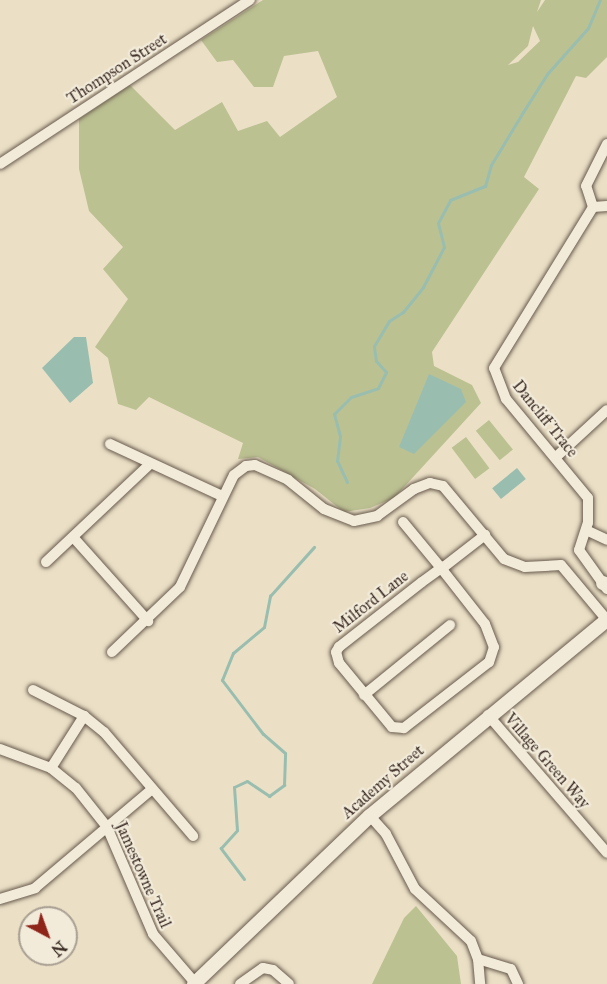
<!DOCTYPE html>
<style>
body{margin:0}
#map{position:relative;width:607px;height:984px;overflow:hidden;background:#ebe0c6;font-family:"IM FELL Great Primer",serif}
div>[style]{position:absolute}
.green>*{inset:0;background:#bcc192;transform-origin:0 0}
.water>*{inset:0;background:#99beb0;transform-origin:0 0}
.stream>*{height:3px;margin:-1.5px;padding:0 1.5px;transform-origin:1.5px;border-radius:1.5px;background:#99beb0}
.roads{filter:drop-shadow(0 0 2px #685a4d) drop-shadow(0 0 2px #685a4d)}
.minor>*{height:10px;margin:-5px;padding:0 5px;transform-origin:5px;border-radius:5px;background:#f2ebda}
.tertiary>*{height:14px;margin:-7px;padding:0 7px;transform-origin:7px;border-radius:7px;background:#f2ebda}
span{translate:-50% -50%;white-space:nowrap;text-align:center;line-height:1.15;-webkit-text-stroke:4.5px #f2ebda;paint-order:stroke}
.street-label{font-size:16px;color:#3c2d25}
.north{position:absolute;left:18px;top:906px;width:60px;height:60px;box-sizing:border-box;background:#f2ebda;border:2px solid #a99f92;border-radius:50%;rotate:139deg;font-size:16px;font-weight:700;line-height:24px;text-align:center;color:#3c2d25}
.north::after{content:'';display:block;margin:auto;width:21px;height:27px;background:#8f2418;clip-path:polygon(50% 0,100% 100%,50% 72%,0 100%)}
</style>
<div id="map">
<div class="green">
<i style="clip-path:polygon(evenodd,263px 0,541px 0,537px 12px,545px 0,607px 0,607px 57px,586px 78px,576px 76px,524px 177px,539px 189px,432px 352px,434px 366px,472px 385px,481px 403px,394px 498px,370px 508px,344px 512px,315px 489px,258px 457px,238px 459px,243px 443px,149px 397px,136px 410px,118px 404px,108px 358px,95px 347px,128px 299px,103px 269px,123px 247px,89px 211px,79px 169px,79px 119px,130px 85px,175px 130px,222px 102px,238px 131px,267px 121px,280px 137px,337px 97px,318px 51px,284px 56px,273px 87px,254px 87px,233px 60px,217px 62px,201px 40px,263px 0,533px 26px,540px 41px,518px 62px,508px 65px,528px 46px,533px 26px)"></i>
<i style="left:489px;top:420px;width:38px;height:17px;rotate:51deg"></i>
<i style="left:466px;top:437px;width:39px;height:18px;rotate:53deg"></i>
<i style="clip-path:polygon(416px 906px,457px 956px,461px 984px,372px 984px,404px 918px)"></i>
</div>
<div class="water">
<i style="clip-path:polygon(74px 337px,86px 337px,93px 383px,70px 403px,42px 368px)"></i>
<i style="clip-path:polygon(429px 374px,461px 389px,466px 402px,414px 454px,399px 447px)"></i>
<i style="left:517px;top:468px;width:14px;height:32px;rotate:51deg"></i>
</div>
<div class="stream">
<i style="left:347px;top:482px;width:23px;rotate:-115deg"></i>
<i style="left:337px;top:461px;width:25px;rotate:-83deg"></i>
<i style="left:340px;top:436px;width:23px;rotate:-105deg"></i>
<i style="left:334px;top:414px;width:24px;rotate:-45deg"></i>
<i style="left:351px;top:397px;width:28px;rotate:-18deg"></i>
<i style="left:378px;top:388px;width:18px;rotate:-63deg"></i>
<i style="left:386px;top:372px;width:15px;rotate:-132deg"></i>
<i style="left:376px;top:361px;width:15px;rotate:-98deg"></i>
<i style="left:374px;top:346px;width:29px;rotate:-59deg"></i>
<i style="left:389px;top:321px;width:17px;rotate:-33deg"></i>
<i style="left:403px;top:312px;width:32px;rotate:-51deg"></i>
<i style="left:423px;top:287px;width:45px;rotate:-62.3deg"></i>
<i style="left:444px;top:247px;width:25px;rotate:-104deg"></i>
<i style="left:438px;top:223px;width:26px;rotate:-62deg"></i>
<i style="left:450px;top:200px;width:38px;rotate:-22deg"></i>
<i style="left:485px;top:186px;width:22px;rotate:-74deg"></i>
<i style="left:491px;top:165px;width:62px;rotate:-58.9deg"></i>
<i style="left:523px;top:112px;width:45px;rotate:-57.7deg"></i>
<i style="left:547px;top:74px;width:62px;rotate:-48.3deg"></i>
<i style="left:588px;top:28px;width:30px;rotate:-67deg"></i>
<i style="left:244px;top:879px;width:39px;rotate:-127deg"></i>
<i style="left:221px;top:848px;width:24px;rotate:-48deg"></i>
<i style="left:237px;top:830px;width:43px;rotate:-94deg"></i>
<i style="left:234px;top:787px;width:14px;rotate:-25deg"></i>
<i style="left:247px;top:781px;width:27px;rotate:34deg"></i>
<i style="left:269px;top:796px;width:19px;rotate:-36deg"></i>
<i style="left:284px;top:785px;width:32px;rotate:-88deg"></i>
<i style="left:285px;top:753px;width:29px;rotate:-139deg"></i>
<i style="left:263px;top:734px;width:68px;rotate:-127.2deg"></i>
<i style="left:222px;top:680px;width:29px;rotate:-68deg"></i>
<i style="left:233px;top:653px;width:40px;rotate:-40deg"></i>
<i style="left:264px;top:627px;width:32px;rotate:-79deg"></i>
<i style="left:270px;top:596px;width:66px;rotate:-48.1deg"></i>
</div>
<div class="roads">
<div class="minor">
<i style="left:0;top:164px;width:299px;rotate:-33.3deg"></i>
<i style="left:593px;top:207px;width:22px;rotate:-108deg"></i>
<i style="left:586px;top:186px;width:47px;rotate:-63.4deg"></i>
<i style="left:110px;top:444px;width:123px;rotate:24.9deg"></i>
<i style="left:556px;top:457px;width:69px;rotate:-42.7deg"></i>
<i style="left:403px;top:522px;width:60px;rotate:50.4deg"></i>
<i style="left:441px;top:568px;width:71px;rotate:51.8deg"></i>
<i style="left:485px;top:624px;width:25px;rotate:69deg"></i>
<i style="left:494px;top:647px;width:16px;rotate:108deg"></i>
<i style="left:489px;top:662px;width:108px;rotate:142.2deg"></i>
<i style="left:404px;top:728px;width:12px;rotate:-175deg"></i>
<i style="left:392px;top:727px;width:83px;rotate:-129.6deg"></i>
<i style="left:339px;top:663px;width:11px;rotate:-105deg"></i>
<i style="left:336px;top:652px;width:6px;rotate:-59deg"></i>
<i style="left:339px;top:647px;width:105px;rotate:-38.1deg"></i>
<i style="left:422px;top:582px;width:24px;rotate:-36deg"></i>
<i style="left:441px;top:568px;width:4px;rotate:-27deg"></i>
<i style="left:445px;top:566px;width:51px;rotate:-37.8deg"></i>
<i style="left:586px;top:530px;width:23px;rotate:25deg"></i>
<i style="left:73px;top:537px;width:113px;rotate:48.2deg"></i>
<i style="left:46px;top:562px;width:143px;rotate:-43.3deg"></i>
<i style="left:607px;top:589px;width:48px;rotate:-125.7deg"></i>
<i style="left:579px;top:550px;width:28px;rotate:-72deg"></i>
<i style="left:588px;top:523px;width:25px;rotate:-90deg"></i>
<i style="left:588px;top:498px;width:129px;rotate:-129.6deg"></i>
<i style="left:506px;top:399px;width:33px;rotate:-111deg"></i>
<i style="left:494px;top:368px;width:189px;rotate:-58.4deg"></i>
<i style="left:593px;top:207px;width:14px;rotate:-4deg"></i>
<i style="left:112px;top:652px;width:94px;rotate:-43.7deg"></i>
<i style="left:180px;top:587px;width:124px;rotate:-64.3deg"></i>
<i style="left:234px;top:475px;width:15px;rotate:-37deg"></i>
<i style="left:246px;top:466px;width:9px;rotate:-6deg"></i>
<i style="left:255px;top:465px;width:36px;rotate:24deg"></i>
<i style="left:288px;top:480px;width:46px;rotate:38.9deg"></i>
<i style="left:324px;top:509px;width:32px;rotate:22deg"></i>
<i style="left:354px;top:521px;width:24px;rotate:-12deg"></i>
<i style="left:377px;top:516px;width:46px;rotate:-36.1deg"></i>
<i style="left:414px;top:489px;width:17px;rotate:-21deg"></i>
<i style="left:430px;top:483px;width:13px;rotate:13deg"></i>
<i style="left:443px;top:486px;width:95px;rotate:50.1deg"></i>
<i style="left:504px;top:559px;width:22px;rotate:21deg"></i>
<i style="left:525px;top:567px;width:36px;rotate:-3deg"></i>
<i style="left:561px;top:565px;width:72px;rotate:50.1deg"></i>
<i style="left:33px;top:690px;width:57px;rotate:27deg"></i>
<i style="left:84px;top:716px;width:26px;rotate:39deg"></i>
<i style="left:104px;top:732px;width:137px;rotate:49.4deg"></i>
<i style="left:364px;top:695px;width:111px;rotate:-39.1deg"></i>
<i style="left:488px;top:715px;width:182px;rotate:49.2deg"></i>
<i style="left:0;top:749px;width:54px;rotate:20.4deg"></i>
<i style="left:51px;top:768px;width:32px;rotate:39deg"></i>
<i style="left:76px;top:788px;width:50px;rotate:51.5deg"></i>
<i style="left:107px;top:827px;width:116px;rotate:66.7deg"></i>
<i style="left:153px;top:934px;width:66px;rotate:49.3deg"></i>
<i style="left:51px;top:768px;width:62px;rotate:-57.6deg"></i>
<i style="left:370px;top:816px;width:24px;rotate:48deg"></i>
<i style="left:386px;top:834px;width:62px;rotate:62.2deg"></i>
<i style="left:415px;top:889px;width:76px;rotate:42.9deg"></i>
<i style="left:471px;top:941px;width:19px;rotate:69deg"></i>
<i style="left:478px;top:959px;width:25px;rotate:85deg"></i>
<i style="left:0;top:899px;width:37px;rotate:-17deg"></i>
<i style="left:35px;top:888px;width:153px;rotate:-40.2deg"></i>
<i style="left:478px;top:959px;width:34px;rotate:17deg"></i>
<i style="left:511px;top:969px;width:17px;rotate:65deg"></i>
<i style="left:240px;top:984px;width:28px;rotate:-35deg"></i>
<i style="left:263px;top:968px;width:10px;rotate:11deg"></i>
<i style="left:273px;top:970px;width:21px;rotate:41deg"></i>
</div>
<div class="tertiary">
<i style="left:603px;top:583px;width:4px;rotate:27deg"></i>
<i style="left:194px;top:984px;width:243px;rotate:-43.7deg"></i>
<i style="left:370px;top:816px;width:308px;rotate:-39.6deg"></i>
</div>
</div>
<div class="street-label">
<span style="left:117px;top:69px;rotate:-33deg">Thompson Street</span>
<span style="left:545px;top:419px;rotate:51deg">Dancliff Trace</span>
<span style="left:371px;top:602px;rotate:-38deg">Milford Lane</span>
<span style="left:547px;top:761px;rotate:49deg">Village Green Way</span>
<span style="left:383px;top:782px;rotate:-41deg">Academy Street</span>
<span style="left:143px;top:875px;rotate:66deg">Jamestowne Trail</span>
</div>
<div class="north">N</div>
</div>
